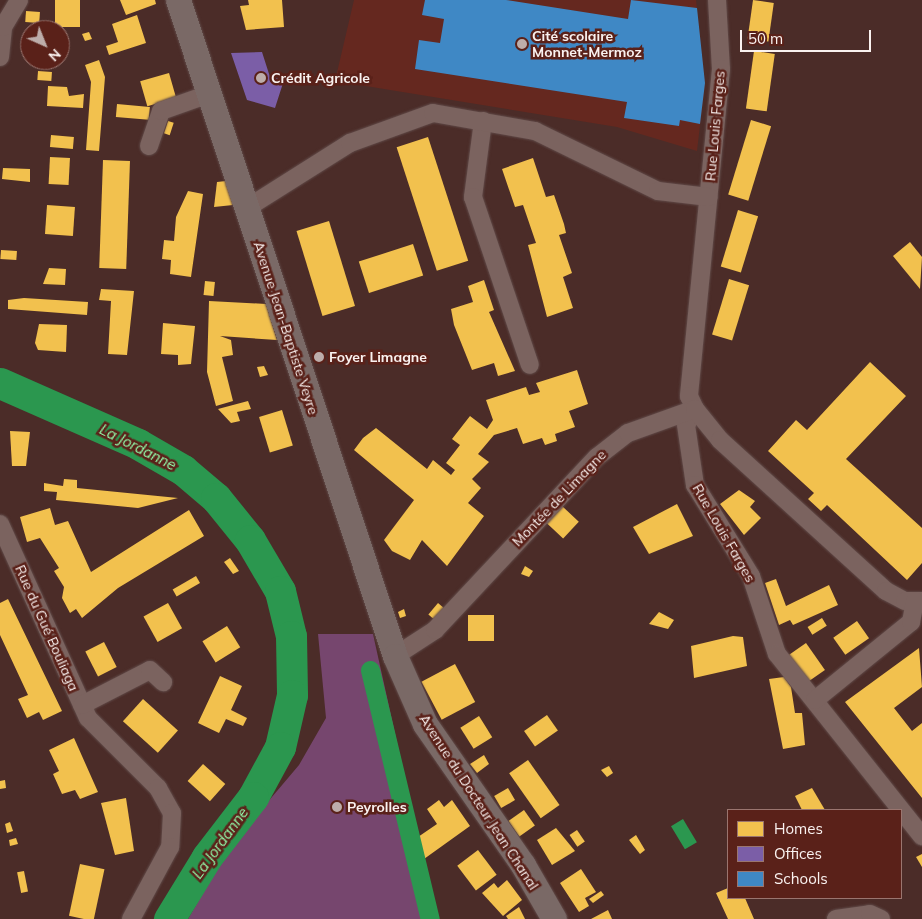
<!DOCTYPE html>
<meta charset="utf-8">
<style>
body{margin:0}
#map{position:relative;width:922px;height:919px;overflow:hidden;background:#4b2c28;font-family:Mulish,sans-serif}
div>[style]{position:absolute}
.built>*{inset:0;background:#65281f}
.green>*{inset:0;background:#76466e}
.water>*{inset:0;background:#2b974f;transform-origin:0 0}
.homes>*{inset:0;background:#f2c14e;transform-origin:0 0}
.offices>*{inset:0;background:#7b5ea7}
.schools>*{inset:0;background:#3f88c5}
.canal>*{height:19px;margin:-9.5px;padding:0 9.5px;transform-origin:9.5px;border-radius:9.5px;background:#2b974f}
.river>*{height:31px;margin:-15.5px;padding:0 15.5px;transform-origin:15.5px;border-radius:15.5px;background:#2b974f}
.roads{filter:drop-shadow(0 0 1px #604a48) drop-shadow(0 0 1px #604a48)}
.minor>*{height:18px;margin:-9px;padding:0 9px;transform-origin:9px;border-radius:9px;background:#7b635f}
.secondary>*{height:25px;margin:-12.5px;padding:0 12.5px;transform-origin:12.5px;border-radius:12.5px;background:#7a6966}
.dots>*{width:14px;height:14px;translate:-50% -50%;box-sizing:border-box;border:2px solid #5a2119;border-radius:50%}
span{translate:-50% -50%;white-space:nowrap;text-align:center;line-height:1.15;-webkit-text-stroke:5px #5a2119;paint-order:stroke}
.poi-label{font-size:14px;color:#faf2f0;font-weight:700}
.left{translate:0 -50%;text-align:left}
.street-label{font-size:14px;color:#faf2f0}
.water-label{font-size:15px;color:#92fcab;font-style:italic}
.legend{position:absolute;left:727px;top:809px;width:175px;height:90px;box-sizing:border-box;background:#5a2119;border:1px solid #9a756f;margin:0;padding:6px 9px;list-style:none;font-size:15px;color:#faf2f0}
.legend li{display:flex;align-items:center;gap:10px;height:25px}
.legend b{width:25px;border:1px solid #9a756f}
.north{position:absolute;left:20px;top:20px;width:50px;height:50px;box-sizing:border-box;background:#5a2119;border:1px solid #9a756f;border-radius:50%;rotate:136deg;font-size:14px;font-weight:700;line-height:20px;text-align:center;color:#faf2f0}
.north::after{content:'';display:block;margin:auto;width:18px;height:22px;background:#bdadaa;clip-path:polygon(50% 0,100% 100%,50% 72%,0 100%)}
.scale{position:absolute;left:740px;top:30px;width:131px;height:22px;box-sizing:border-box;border:2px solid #faf2f0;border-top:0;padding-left:6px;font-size:15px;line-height:18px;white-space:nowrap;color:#faf2f0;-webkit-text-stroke:4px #5a2119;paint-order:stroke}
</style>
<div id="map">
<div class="built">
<i style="clip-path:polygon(354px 0,696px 0,705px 83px,697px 151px,617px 127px,335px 81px)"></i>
</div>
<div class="green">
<i style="clip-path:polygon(318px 634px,373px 634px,436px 919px,188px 919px,229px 848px,299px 765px,326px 718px)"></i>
</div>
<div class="water">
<i style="left:683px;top:819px;width:27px;height:14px;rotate:59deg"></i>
</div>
<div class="homes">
<i style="left:55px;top:0;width:25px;height:27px"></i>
<i style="clip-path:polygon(120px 0,155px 0,156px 4px,126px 15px)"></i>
<i style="clip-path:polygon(248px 0,282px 0,284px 27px,246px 30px,240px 6px,249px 5px)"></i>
<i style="left:753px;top:0;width:21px;height:39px;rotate:8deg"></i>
<i style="left:26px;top:11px;width:14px;height:11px;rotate:4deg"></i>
<i style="clip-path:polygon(137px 15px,146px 43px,109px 55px,106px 46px,118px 42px,112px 24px)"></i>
<i style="clip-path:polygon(89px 32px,92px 39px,85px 41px,82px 34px)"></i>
<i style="left:754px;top:51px;width:21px;height:58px;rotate:8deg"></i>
<i style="clip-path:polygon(99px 60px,105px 77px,99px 151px,86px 150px,91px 82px,85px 65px)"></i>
<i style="left:38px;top:71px;width:14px;height:9px;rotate:4deg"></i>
<i style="left:169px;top:73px;width:26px;height:30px;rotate:74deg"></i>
<i style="clip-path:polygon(48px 86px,67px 87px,69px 96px,84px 94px,83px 108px,47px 106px)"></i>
<i style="left:117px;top:104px;width:33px;height:13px;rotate:5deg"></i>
<i style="left:751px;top:120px;width:21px;height:78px;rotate:17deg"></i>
<i style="left:168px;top:121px;width:6px;height:13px;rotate:18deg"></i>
<i style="left:51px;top:135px;width:23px;height:12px;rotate:5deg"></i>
<i style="left:428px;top:137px;width:130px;height:33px;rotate:72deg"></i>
<i style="left:50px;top:157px;width:20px;height:27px;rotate:3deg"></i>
<i style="clip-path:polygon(533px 158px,546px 197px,554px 195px,564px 224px,566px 233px,559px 235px,572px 273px,563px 277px,573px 308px,547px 317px,528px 245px,536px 243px,523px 205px,515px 207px,502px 169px)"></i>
<i style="left:103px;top:160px;width:27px;height:108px;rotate:2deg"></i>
<i style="clip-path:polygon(3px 168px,30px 169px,30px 182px,2px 179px)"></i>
<i style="clip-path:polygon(226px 181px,233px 205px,214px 207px,217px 182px)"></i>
<i style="clip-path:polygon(188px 191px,203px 194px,191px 277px,170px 274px,171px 260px,162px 259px,164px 240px,174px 241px,176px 217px)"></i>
<i style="left:47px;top:205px;width:28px;height:29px;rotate:4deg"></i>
<i style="left:738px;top:210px;width:21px;height:59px;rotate:17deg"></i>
<i style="left:329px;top:221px;width:89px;height:34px;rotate:73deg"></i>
<i style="clip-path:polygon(910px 242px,922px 257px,920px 289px,893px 256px)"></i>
<i style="left:413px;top:244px;width:33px;height:57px;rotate:72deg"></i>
<i style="left:1px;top:250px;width:16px;height:9px;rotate:4deg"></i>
<i style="clip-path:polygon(49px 268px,66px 269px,65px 285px,43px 284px)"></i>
<i style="left:729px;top:279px;width:21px;height:58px;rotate:17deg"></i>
<i style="clip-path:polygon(484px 280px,494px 310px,489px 312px,515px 371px,498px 376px,494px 363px,472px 370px,454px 325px,451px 309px,473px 302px,468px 286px)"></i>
<i style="left:205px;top:281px;width:10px;height:14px;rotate:6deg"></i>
<i style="clip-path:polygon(101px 289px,134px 291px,127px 355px,108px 354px,111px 301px,99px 300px)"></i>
<i style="clip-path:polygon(24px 298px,88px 302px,87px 315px,8px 309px,8px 300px)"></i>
<i style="clip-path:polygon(209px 301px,266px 304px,277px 340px,220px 336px,231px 340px,233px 355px,222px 357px,233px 401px,216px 406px,207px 372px)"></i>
<i style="clip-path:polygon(163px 323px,195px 326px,191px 364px,178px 365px,178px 355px,161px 354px)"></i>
<i style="clip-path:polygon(39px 324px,67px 325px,66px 352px,38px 350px,35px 343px)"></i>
<i style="clip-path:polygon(870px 362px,906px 396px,846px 459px,922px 528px,922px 563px,907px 580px,827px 505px,821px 511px,808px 499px,814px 493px,768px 451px,796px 420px,807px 430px)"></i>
<i style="clip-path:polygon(264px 366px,268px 375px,260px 377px,257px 367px)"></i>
<i style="clip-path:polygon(577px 370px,588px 404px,569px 411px,575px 427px,555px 434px,557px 441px,545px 445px,542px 438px,523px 444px,517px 428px,494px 435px,478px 454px,489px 462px,472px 479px,481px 488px,468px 503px,484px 516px,447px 566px,422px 540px,410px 560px,392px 551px,384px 540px,414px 500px,354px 450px,363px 438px,376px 428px,427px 469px,433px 460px,451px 475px,455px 470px,446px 463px,460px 445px,452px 439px,470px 416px,487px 429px,493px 420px,486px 400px,526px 387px,529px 395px,540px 392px,536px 383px)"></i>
<i style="clip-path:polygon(248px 401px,251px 409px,237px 412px,240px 421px,231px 423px,218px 409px)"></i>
<i style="left:282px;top:410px;width:37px;height:24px;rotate:73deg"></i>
<i style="clip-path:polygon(10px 431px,30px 432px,26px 466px,12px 466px)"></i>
<i style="clip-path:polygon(64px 479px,77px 480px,77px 488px,178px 498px,138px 508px,56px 500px,57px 492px,44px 491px,44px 483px,63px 486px)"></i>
<i style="clip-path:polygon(739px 490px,755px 501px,750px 507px,761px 518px,744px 535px,720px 504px)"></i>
<i style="clip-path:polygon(677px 504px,693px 536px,649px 554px,633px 527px)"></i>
<i style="left:562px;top:506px;width:23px;height:23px;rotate:43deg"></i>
<i style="clip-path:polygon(50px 508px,55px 525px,68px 521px,91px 572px,189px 510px,204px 536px,118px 588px,82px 618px,76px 609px,70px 613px,62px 598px,64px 587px,54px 571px,59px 568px,40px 538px,27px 542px,20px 517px)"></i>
<i style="clip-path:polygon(230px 558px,239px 571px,233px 574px,224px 562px)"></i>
<i style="clip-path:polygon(525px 566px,533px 571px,529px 577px,521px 574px)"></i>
<i style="left:196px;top:576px;width:8px;height:27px;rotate:60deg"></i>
<i style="clip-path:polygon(776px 579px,786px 606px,829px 585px,838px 605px,793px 625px,790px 620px,779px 625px,765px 583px)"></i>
<i style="clip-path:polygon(8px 599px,62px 711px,43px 720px,39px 712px,27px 718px,18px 699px,28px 695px,0 635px,0 603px)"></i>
<i style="left:168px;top:603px;width:29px;height:28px;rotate:61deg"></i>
<i style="left:438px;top:603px;width:8px;height:15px;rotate:40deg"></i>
<i style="clip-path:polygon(404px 609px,406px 616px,400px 618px,398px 612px)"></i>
<i style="clip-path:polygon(659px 612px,674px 620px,668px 629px,649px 624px)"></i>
<i style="left:494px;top:615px;width:26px;height:26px;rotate:90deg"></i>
<i style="left:822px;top:618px;width:9px;height:17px;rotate:58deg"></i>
<i style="left:857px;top:621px;width:21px;height:29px;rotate:55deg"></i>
<i style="left:227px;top:626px;width:25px;height:29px;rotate:58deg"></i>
<i style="clip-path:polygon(733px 636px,743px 637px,747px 666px,694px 678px,691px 646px)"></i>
<i style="left:104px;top:642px;width:28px;height:21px;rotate:63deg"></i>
<i style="left:806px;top:643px;width:33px;height:21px;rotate:55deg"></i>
<i style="clip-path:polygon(919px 648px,922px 687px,894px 708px,912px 731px,922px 723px,922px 798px,845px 702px)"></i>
<i style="left:455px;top:664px;width:43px;height:38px;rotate:62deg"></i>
<i style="clip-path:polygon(220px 676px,242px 686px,231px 710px,247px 718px,243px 726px,226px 719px,219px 733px,198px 723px)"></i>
<i style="clip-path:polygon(784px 677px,791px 687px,795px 713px,802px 713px,805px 745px,783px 749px,769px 679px)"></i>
<i style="left:143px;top:699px;width:47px;height:30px;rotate:42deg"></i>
<i style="left:547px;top:715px;width:19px;height:28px;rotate:55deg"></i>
<i style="left:479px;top:716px;width:25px;height:22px;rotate:58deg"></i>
<i style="clip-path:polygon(74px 738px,98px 792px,80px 799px,75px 790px,62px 794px,53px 774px,59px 771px,49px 750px)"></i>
<i style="clip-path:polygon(484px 755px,489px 764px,477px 773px,470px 764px)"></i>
<i style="left:528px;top:760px;width:55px;height:23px;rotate:55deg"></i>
<i style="left:203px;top:764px;width:30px;height:23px;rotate:42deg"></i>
<i style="clip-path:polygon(609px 766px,613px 773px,607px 777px,601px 770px)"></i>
<i style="clip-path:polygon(5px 780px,6px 788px,0 789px,0 781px)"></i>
<i style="left:508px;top:788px;width:14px;height:16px;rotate:60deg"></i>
<i style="clip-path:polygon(812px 788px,825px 810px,802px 810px,795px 796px)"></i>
<i style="clip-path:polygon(126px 798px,134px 851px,115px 855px,101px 803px)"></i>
<i style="clip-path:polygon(439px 800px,444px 807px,452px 800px,470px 826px,424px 859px,418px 837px,437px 824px,427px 809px)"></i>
<i style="left:524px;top:810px;width:19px;height:19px;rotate:55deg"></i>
<i style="clip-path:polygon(10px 822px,13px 831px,7px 833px,5px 824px)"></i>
<i style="clip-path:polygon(556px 828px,575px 851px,552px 865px,537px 840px)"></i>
<i style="left:577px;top:830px;width:14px;height:9px;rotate:56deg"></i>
<i style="clip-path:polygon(636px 835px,645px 850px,640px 854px,629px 840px)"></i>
<i style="clip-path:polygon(16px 838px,18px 844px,10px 846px,9px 840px)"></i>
<i style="left:478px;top:850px;width:31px;height:26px;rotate:53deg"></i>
<i style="clip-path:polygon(922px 854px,922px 867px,916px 857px)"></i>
<i style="left:80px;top:864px;width:25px;height:53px;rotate:12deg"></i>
<i style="clip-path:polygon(581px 869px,596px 892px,585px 898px,589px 906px,579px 912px,560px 883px)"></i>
<i style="left:24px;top:871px;width:21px;height:7px;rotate:79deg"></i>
<i style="clip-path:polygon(507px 880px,522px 900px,503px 916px,482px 893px,494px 883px,498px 888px)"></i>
<i style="clip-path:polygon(728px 888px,728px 898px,745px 898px,754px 919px,728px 919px,716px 893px)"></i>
<i style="clip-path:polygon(601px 891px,604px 895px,593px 903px,589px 899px)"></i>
<i style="clip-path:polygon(519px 907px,525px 919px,508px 919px,506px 916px)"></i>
<i style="clip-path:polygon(608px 910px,612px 919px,591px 919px)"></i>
</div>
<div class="offices">
<i style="clip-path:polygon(262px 52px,270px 77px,284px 80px,275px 108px,247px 100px,231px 53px)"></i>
</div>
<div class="schools">
<i style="clip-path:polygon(425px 0,506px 0,628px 19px,631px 0,697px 8px,705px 83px,700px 124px,680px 120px,679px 126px,624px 118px,627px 102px,415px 69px,419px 40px,440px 43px,444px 19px,422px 15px)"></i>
</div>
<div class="canal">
<i style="left:370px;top:670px;width:256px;rotate:76.5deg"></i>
</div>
<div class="river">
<i style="left:0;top:383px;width:151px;rotate:23.8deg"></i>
<i style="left:138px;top:444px;width:52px;rotate:30deg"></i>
<i style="left:183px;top:470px;width:43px;rotate:40.3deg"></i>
<i style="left:216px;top:498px;width:54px;rotate:51deg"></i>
<i style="left:250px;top:540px;width:59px;rotate:59.5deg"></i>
<i style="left:280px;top:591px;width:46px;rotate:76.3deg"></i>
<i style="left:291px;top:636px;width:59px;rotate:89deg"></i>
<i style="left:292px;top:695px;width:53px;rotate:103deg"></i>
<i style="left:280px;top:747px;width:57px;rotate:118.4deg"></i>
<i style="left:253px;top:797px;width:76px;rotate:127.5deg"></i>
<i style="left:207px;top:857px;width:73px;rotate:121.5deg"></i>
</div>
<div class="roads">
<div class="minor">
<i style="left:717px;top:0;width:69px;rotate:86.7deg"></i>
<i style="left:721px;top:69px;width:329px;rotate:95.6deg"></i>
<i style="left:689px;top:396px;width:14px;rotate:65deg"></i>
<i style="left:695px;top:409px;width:18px;rotate:119deg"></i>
<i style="left:686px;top:425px;width:61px;rotate:81.5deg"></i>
<i style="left:695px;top:485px;width:107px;rotate:58.4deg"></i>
<i style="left:751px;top:576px;width:82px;rotate:71.6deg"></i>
<i style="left:777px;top:654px;width:233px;rotate:51.5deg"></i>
<i style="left:0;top:57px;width:30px;rotate:-84deg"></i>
<i style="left:3px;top:27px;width:31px;rotate:-59deg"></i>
<i style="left:483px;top:121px;width:77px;rotate:97.5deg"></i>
<i style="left:473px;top:197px;width:177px;rotate:71.3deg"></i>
<i style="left:149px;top:146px;width:37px;rotate:-71deg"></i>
<i style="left:161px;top:111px;width:51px;rotate:-19.5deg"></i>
<i style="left:247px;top:208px;width:122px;rotate:-32.3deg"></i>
<i style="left:350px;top:143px;width:88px;rotate:-19.9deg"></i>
<i style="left:433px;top:113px;width:104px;rotate:10deg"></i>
<i style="left:535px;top:131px;width:137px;rotate:26deg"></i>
<i style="left:658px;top:191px;width:51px;rotate:6.7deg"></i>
<i style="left:0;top:524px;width:213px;rotate:65.6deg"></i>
<i style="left:88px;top:718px;width:99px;rotate:45deg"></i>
<i style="left:158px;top:788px;width:29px;rotate:61deg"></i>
<i style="left:172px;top:813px;width:34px;rotate:93deg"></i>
<i style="left:170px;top:847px;width:82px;rotate:118.4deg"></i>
<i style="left:395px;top:656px;width:48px;rotate:-33deg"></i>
<i style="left:435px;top:630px;width:237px;rotate:-46.9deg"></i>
<i style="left:597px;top:457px;width:39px;rotate:-38deg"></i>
<i style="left:628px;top:433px;width:71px;rotate:-19.7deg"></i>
<i style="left:695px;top:409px;width:40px;rotate:51deg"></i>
<i style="left:720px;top:440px;width:224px;rotate:42.3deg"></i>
<i style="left:886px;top:591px;width:21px;rotate:28deg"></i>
<i style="left:905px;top:601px;width:17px"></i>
<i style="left:815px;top:700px;width:124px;rotate:-39.1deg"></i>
<i style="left:911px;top:622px;width:21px;rotate:-79deg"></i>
<i style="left:82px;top:705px;width:76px;rotate:-27.2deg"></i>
<i style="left:150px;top:670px;width:18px;rotate:43deg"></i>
<i style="left:836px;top:919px;width:34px;rotate:-8deg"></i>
<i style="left:870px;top:914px;width:12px;rotate:24deg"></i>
</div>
<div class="secondary">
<i style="left:178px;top:0;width:691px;rotate:71.7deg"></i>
<i style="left:395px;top:656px;width:74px;rotate:66.2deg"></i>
<i style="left:425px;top:724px;width:172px;rotate:55.2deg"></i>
<i style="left:523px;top:865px;width:62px;rotate:60.1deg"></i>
</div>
</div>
<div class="dots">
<i style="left:522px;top:44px;background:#bdadaa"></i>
<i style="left:261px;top:78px;background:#bdadaa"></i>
<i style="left:319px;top:357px;background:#bdadaa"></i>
<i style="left:337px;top:807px;background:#bdadaa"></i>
</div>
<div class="poi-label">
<span class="left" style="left:532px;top:44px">Cité scolaire<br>Monnet-Mermoz</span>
<span class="left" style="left:271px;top:78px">Crédit Agricole</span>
<span class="left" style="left:329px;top:357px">Foyer Limagne</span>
<span class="left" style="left:347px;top:807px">Peyrolles</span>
</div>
<div class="street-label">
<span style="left:715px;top:126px;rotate:-85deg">Rue Louis Farges</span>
<span style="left:286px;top:328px;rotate:72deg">Avenue Jean-Baptiste Veyre</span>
<span style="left:559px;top:498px;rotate:-46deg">Montée de Limagne</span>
<span style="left:724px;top:533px;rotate:60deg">Rue Louis Farges</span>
<span style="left:47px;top:628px;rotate:66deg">Rue du Gué Bouliaga</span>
<span style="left:479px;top:802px;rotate:57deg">Avenue du Docteur Jean Chanal</span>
</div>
<div class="water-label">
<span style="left:138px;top:447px;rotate:27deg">La Jordanne</span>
<span style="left:220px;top:843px;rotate:-54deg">La Jordanne</span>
</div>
<ul class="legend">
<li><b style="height:14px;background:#f2c14e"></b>Homes</li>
<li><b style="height:14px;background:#7b5ea7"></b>Offices</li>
<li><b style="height:14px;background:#3f88c5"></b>Schools</li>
</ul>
<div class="north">N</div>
<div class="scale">50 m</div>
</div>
